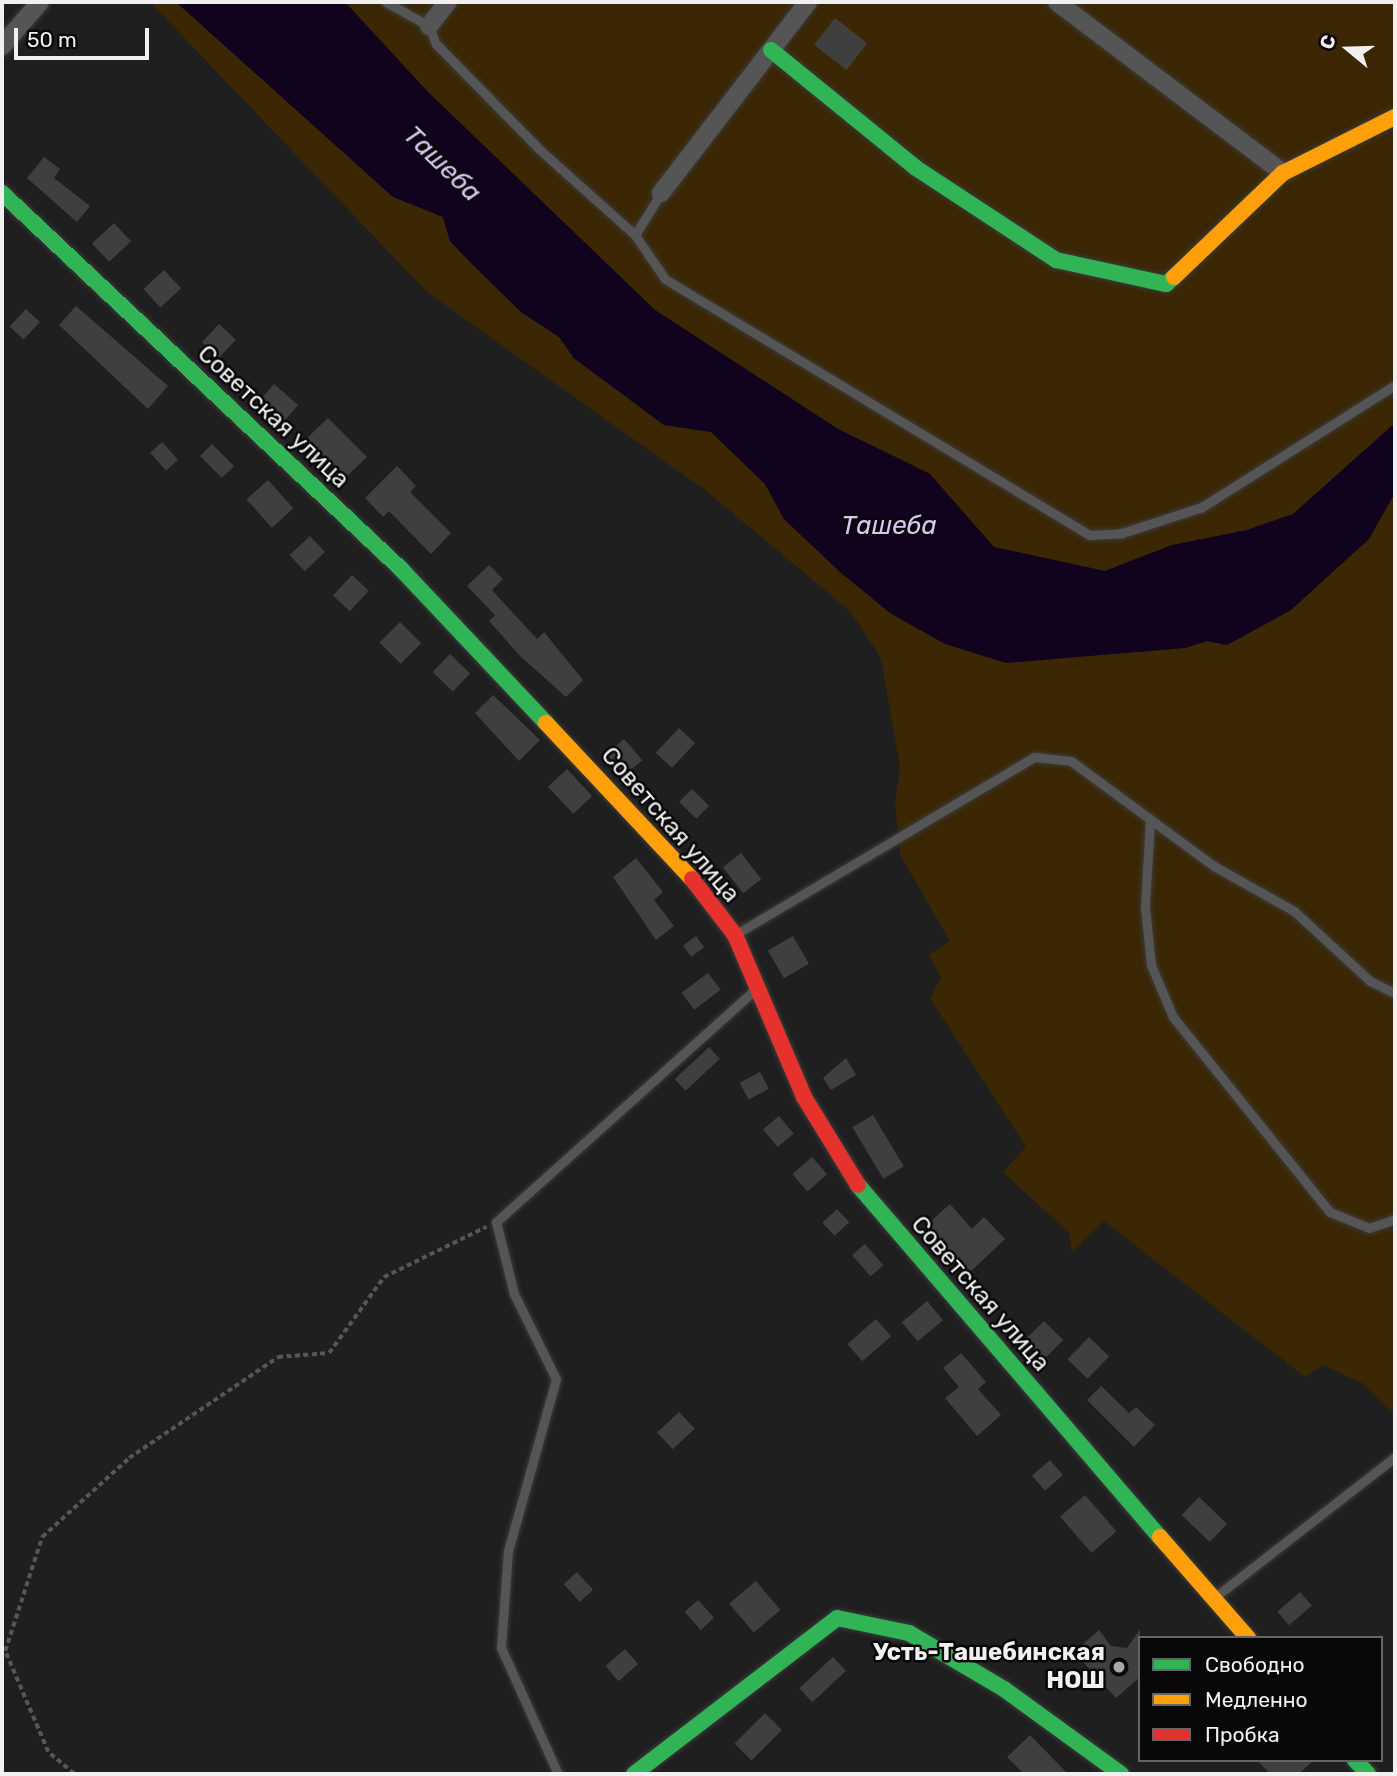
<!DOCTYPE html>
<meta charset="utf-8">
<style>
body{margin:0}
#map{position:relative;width:1397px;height:1776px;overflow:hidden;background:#1f1f1f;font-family:Rubik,sans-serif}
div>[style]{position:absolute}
.green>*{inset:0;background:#3b2704}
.water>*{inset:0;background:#11031e}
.building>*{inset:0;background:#3f3f3f;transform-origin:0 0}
.path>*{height:3.5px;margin-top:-1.75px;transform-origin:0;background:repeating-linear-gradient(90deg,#565656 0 5px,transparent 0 8.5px)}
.roads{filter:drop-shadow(0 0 2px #3b3b3b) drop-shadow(0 0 2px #3b3b3b)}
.lane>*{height:9px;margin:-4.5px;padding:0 4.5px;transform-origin:4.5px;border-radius:4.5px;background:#565555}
.street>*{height:18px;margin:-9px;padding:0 9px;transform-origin:9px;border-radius:9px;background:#565555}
.fast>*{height:16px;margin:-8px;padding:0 8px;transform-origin:8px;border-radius:8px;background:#30b455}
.slow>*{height:16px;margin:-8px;padding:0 8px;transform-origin:8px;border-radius:8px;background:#ff9f0a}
.jam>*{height:16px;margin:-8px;padding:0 8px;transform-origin:8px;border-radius:8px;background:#e5322d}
.dots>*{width:19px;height:19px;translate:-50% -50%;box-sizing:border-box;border:4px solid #090808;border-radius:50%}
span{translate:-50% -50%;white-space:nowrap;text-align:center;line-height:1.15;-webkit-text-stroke:5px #090808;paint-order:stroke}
.street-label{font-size:24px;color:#f1efef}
.poi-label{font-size:24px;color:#f1efef;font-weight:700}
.right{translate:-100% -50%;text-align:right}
.water-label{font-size:26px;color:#dcc4f5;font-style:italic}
.frame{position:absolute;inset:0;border:4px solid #f1efef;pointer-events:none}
.legend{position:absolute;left:1138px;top:1636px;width:245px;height:126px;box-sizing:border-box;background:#090808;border:2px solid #666464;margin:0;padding:9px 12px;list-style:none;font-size:21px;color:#f1efef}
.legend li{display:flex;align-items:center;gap:14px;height:35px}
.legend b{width:35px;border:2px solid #666464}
.north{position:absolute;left:1313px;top:14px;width:70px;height:70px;-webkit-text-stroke:5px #090808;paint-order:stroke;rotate:289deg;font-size:19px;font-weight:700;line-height:28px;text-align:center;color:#f1efef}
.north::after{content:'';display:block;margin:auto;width:24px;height:32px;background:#f1efef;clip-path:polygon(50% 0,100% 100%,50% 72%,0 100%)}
.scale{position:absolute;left:14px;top:28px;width:135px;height:32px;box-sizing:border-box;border:4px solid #f1efef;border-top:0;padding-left:9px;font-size:21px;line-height:24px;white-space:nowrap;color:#f1efef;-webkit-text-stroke:5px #090808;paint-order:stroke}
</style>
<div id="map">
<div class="green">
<i style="clip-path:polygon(150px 2px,176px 2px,393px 197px,443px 217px,450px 241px,467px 259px,521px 312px,559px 337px,574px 359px,664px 425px,711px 432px,765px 484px,784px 519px,840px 572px,890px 613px,945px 644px,1016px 661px,1185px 648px,1207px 641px,1227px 645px,1291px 610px,1395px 493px,1395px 1416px,1362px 1383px,1323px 1365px,1305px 1377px,1104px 1221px,1072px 1252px,1069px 1233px,1003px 1172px,1026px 1147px,930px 998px,941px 978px,929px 955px,950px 941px,900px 855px,895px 803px,900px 767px,881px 658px,850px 611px,705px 490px,427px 292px)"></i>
<i style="clip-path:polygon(345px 2px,1395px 2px,1395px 423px,1293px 514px,1247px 530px,1172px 545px,1105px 571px,994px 547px,915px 466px,838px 429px,655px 310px,427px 91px)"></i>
</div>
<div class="water">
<i style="clip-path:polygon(176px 2px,345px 2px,427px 91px,655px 310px,838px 429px,930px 474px,994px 547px,1105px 571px,1172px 545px,1247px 530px,1293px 514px,1395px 423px,1395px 493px,1369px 539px,1291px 610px,1227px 645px,1207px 641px,1185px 648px,1006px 663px,945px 644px,890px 613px,840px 572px,784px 519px,765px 484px,711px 432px,664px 425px,574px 358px,559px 337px,521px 312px,467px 259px,450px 241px,443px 217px,393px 197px)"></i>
</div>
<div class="building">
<i style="left:835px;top:18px;width:41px;height:34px;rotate:38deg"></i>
<i style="clip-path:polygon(44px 157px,60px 169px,54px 178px,90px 206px,77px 222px,27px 178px)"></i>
<i style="left:114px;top:223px;width:25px;height:30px;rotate:47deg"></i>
<i style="left:164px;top:270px;width:25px;height:28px;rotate:47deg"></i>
<i style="clip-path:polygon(76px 306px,168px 386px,148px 409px,59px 325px)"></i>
<i style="left:26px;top:309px;width:19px;height:24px;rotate:43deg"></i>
<i style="left:219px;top:324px;width:23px;height:25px;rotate:43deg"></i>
<i style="left:274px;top:384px;width:32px;height:23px;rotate:41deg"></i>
<i style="clip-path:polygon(328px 418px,367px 457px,347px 476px,305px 440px)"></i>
<i style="left:162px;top:442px;width:24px;height:16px;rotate:48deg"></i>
<i style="left:212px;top:444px;width:31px;height:17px;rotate:45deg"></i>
<i style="clip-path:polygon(397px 466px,416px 486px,410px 492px,451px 533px,431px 554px,389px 511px,383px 517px,365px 498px)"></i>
<i style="left:268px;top:480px;width:38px;height:29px;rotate:48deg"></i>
<i style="left:310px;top:536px;width:22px;height:28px;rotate:47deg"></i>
<i style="clip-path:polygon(489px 565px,503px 579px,492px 590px,537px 639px,544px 632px,583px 680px,566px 697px,520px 656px,489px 621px,495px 615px,467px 586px)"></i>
<i style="left:352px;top:575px;width:23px;height:28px;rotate:43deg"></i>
<i style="left:400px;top:622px;width:30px;height:29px;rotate:45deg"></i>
<i style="left:450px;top:654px;width:28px;height:25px;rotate:44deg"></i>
<i style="clip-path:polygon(493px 695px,540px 740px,519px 761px,475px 713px)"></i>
<i style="left:679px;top:728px;width:22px;height:34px;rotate:43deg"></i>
<i style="left:624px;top:739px;width:28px;height:23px;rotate:49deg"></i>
<i style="left:567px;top:769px;width:37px;height:26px;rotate:47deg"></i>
<i style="left:692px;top:789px;width:24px;height:18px;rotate:45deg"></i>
<i style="left:741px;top:853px;width:33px;height:23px;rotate:52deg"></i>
<i style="clip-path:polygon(636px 858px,663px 892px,654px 900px,674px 926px,656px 940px,613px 877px)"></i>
<i style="left:696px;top:936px;width:14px;height:16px;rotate:54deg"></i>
<i style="left:793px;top:936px;width:32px;height:29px;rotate:60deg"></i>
<i style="left:708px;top:973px;width:21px;height:33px;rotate:53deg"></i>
<i style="left:709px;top:1047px;width:16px;height:47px;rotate:47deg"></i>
<i style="clip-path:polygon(846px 1058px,856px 1075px,831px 1090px,823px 1078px)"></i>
<i style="left:760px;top:1072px;width:19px;height:23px;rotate:62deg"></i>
<i style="left:873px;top:1115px;width:60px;height:24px;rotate:59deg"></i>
<i style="left:779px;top:1116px;width:23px;height:21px;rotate:50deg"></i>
<i style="left:812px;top:1157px;width:23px;height:26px;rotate:49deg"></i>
<i style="clip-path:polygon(950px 1204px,972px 1229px,984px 1217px,1005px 1239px,968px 1274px,924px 1227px)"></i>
<i style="left:837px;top:1209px;width:18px;height:20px;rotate:47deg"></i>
<i style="left:865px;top:1244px;width:28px;height:17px;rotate:49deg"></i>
<i style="left:927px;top:1301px;width:25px;height:33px;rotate:50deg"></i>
<i style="left:876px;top:1319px;width:23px;height:38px;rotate:49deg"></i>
<i style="left:1044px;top:1321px;width:27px;height:27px;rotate:45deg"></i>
<i style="left:1089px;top:1337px;width:28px;height:31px;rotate:44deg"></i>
<i style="clip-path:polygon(961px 1353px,986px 1382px,978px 1389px,1001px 1415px,977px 1436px,945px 1398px,959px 1387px,943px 1368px)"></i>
<i style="clip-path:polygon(1101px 1386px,1129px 1413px,1136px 1407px,1155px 1425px,1134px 1447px,1087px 1400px)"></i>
<i style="left:679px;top:1412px;width:23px;height:30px;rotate:47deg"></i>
<i style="left:1050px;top:1460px;width:20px;height:24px;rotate:49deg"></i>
<i style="left:1085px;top:1495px;width:48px;height:33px;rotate:49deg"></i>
<i style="left:1199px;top:1497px;width:39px;height:25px;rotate:44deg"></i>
<i style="left:577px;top:1572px;width:24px;height:18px;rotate:48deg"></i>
<i style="left:756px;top:1581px;width:38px;height:35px;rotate:50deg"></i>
<i style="left:1300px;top:1592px;width:18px;height:30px;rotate:49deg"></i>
<i style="left:698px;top:1600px;width:24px;height:18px;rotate:48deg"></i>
<i style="clip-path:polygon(1140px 1629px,1140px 1677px,1116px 1698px,1074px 1652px,1099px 1630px,1111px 1646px,1127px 1648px)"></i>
<i style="left:625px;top:1649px;width:20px;height:26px;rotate:49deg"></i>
<i style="left:833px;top:1657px;width:19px;height:46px;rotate:47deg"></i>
<i style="left:765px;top:1713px;width:24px;height:43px;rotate:45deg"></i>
<i style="clip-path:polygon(1030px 1735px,1068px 1774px,1024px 1774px,1007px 1757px)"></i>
<i style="clip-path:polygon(1257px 1760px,1314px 1760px,1299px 1774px,1270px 1774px)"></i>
</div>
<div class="path">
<i style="left:74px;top:1774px;width:34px;rotate:-140deg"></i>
<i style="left:48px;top:1752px;width:110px;rotate:-113.1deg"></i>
<i style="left:5px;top:1651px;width:120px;rotate:-72deg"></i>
<i style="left:42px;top:1537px;width:118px;rotate:-42.2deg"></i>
<i style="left:129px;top:1458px;width:180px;rotate:-34.1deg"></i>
<i style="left:278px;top:1357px;width:51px;rotate:-4.5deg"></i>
<i style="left:329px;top:1353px;width:94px;rotate:-54.1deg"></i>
<i style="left:384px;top:1277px;width:114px;rotate:-26.1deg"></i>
</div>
<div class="roads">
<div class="lane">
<i style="left:386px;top:2px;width:49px;rotate:29.2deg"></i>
<i style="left:429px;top:26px;width:19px;rotate:69deg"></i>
<i style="left:436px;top:44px;width:148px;rotate:45.5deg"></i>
<i style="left:540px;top:150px;width:127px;rotate:41.8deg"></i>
<i style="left:661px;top:193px;width:49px;rotate:121.8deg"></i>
<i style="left:635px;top:235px;width:53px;rotate:55.7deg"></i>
<i style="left:665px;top:279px;width:495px;rotate:31.1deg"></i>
<i style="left:1089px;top:535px;width:33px;rotate:-3deg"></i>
<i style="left:1122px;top:533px;width:84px;rotate:-18deg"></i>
<i style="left:1202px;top:507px;width:228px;rotate:-32.3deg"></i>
<i style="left:1150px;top:819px;width:88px;rotate:93.3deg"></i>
<i style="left:1145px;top:907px;width:58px;rotate:84.1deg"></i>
<i style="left:1151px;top:965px;width:56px;rotate:67.1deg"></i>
<i style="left:1173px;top:1017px;width:250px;rotate:51.2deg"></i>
<i style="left:1330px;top:1212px;width:42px;rotate:22.3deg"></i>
<i style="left:1369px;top:1228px;width:28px;rotate:-19deg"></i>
<i style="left:736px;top:934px;width:347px;rotate:-30.7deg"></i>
<i style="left:1034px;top:757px;width:37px;rotate:6deg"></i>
<i style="left:1071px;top:761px;width:177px;rotate:36.3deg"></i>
<i style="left:1214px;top:866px;width:92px;rotate:29.4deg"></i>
<i style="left:1294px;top:911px;width:103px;rotate:42.6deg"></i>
<i style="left:1370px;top:981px;width:28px;rotate:26deg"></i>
<i style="left:1215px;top:1597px;width:228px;rotate:-37.9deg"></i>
<i style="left:558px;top:1774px;width:138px;rotate:-114.3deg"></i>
<i style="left:501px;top:1648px;width:97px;rotate:-85.9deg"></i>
<i style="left:508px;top:1551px;width:179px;rotate:-74.4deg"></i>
<i style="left:556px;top:1379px;width:95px;rotate:-116.3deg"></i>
<i style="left:514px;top:1294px;width:74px;rotate:-104deg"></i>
<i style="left:496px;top:1222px;width:348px;rotate:-41.9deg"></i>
</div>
<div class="street">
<i style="left:1057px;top:2px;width:283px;rotate:37.1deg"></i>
<i style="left:429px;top:26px;width:31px;rotate:-52deg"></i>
<i style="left:2px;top:46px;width:58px;rotate:-49.2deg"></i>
<i style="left:661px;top:193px;width:241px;rotate:-52.4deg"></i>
</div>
<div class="fast">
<i style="left:771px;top:50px;width:187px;rotate:39.1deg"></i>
<i style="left:916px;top:168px;width:168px;rotate:33.3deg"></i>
<i style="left:1056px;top:260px;width:113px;rotate:12.3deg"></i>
<i style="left:1166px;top:284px;width:11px;rotate:-41deg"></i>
<i style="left:2px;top:193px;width:550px;rotate:43.3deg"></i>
<i style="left:402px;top:570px;width:210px;rotate:46.7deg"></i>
<i style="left:858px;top:1185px;width:464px;rotate:49.4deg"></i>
<i style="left:1355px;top:1760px;width:19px;rotate:47deg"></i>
<i style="left:634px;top:1774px;width:256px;rotate:-37.5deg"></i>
<i style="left:837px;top:1618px;width:74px;rotate:11.8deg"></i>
<i style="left:909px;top:1633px;width:110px;rotate:30.5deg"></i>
<i style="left:1004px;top:1689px;width:145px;rotate:36deg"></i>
</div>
<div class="slow">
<i style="left:1174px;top:277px;width:151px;rotate:-43.7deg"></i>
<i style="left:1283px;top:173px;width:125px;rotate:-26.6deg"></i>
<i style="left:546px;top:723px;width:214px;rotate:46.9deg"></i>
<i style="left:1160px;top:1537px;width:134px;rotate:48.9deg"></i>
</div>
<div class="jam">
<i style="left:692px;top:879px;width:71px;rotate:52.5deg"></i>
<i style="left:735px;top:935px;width:176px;rotate:66.9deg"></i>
<i style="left:804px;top:1097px;width:103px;rotate:58.5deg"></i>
</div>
</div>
<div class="dots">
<i style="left:1119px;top:1667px;background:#a8a6a6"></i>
</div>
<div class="street-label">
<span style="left:273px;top:417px;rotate:43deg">Советская улица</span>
<span style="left:670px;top:825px;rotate:49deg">Советская улица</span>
<span style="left:980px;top:1294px;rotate:49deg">Советская улица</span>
</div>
<div class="poi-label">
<span class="right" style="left:1105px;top:1667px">Усть-Ташебинская<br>НОШ</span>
</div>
<div class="water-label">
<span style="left:442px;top:164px;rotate:44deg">Ташеба</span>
<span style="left:889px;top:526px">Ташеба</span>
</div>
<div class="frame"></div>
<ul class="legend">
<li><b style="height:9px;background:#30b455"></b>Свободно</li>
<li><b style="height:9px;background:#ff9f0a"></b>Медленно</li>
<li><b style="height:9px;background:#e5322d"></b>Пробка</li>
</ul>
<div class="north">С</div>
<div class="scale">50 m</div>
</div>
